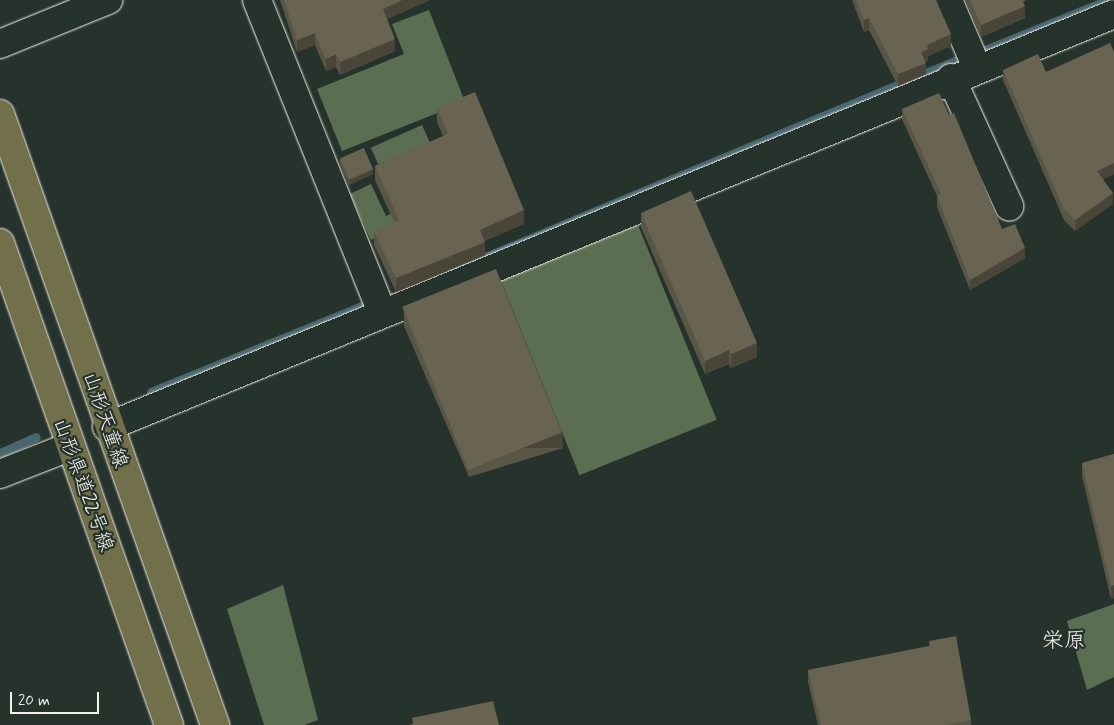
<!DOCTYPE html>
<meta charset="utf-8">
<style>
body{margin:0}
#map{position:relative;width:1114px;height:725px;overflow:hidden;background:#26332d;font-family:Mynerve,"Klee One",sans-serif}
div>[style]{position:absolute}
.green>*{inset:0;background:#5c6e51;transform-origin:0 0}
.stream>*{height:9px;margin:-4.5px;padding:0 4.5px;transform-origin:4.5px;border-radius:4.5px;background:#4a6770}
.roads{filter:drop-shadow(0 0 1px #f4f1e8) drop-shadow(0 0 1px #f4f1e8)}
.minor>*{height:28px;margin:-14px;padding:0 14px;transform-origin:14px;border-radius:14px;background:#26332d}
.major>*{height:28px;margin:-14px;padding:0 14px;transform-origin:14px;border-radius:14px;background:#71704a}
.wall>*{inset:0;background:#595646}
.shaded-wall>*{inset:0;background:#494639;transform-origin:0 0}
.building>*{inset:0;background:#686451;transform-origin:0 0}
span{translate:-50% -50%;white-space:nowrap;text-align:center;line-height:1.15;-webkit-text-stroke:4.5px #26332d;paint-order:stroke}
.street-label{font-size:20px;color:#f4f1e8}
.quarter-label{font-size:22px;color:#f4f1e8}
.scale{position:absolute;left:10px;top:692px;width:89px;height:22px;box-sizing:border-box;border:2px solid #f4f1e8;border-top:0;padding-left:6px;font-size:15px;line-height:18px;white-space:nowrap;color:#f4f1e8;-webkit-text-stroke:4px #26332d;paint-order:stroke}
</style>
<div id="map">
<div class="green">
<i style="clip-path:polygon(429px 10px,465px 102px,342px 151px,317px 89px,404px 54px,392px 24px)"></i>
<i style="left:422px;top:125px;width:24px;height:56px;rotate:66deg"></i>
<i style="clip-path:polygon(371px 184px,386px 216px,412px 205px,419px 218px,371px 240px,350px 194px)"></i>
<i style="left:638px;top:225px;width:210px;height:148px;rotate:68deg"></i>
<i style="clip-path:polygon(283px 585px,318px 720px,304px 725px,264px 725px,227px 609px)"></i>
<i style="clip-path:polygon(1114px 604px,1114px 677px,1087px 690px,1067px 621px)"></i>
</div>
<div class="stream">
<i style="left:985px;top:50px;width:133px;rotate:-22.1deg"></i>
<i style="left:452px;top:271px;width:547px;rotate:-22.68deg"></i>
<i style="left:151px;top:392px;width:228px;rotate:-22.2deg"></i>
<i style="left:0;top:453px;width:39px;rotate:-24deg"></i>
</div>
<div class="roads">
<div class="minor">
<i style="left:257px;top:0;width:337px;rotate:68.2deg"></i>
<i style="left:948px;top:0;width:74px;rotate:66.9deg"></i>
<i style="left:0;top:44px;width:117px;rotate:-22.2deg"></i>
<i style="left:951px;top:78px;width:141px;rotate:65.6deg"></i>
<i style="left:107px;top:427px;width:1088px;rotate:-22.3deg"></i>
<i style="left:0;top:474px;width:74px;rotate:-21.4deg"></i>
</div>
<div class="major">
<i style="left:0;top:114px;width:648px;rotate:70.61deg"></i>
<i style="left:0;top:243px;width:511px;rotate:70.68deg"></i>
</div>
</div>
<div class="wall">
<i style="clip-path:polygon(280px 0,430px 0,387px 19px,395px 51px,340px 75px,336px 67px,326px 71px,315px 45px,297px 52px)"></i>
<i style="clip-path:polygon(852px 0,936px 0,951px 46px,928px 56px,928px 60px,925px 62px,926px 74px,898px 86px,869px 30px,864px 32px)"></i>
<i style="clip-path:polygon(965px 0,1027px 0,1023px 2px,1025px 18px,981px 37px)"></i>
<i style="clip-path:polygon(1114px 52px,1114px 174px,1103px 179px,1113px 204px,1075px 231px,1064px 220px,1003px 80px,1003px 70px,1046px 72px)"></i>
<i style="clip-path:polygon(437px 108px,524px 224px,484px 241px,485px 255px,396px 292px,374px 245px,374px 232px,394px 222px,375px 180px,375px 166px,443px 136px,437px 122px)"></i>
<i style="clip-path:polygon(902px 109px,1002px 229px,1025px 258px,970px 290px,937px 207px,937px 196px,902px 119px)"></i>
<i style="clip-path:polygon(340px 159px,373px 174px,349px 185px,340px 164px)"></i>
<i style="clip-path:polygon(641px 213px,757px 357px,731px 368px,729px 364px,705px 374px,641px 227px)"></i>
<i style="clip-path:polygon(404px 311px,563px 448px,469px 477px,404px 326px)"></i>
<i style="clip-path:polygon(1114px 454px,1114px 598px,1111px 599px,1082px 476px,1082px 463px)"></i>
<i style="clip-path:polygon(929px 641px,971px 720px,971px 725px,818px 725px,808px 682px,808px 670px,929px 646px)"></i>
</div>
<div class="shaded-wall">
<i style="clip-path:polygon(402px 0,430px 0,383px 21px,383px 9px)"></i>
<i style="clip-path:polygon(1025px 6px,1025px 18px,981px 37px,981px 25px)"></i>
<i style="clip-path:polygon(869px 18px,869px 30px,864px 32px,864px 20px)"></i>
<i style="clip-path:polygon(315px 33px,315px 45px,297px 52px,297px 40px)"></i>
<i style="clip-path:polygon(951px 34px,951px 46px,928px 56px,928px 60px,921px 64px,921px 52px,927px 45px)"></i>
<i style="clip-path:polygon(395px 39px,395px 51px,340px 75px,340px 62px)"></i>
<i style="clip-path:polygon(336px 54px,336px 67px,326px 71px,326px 59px)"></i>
<i style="clip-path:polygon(926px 63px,926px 74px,898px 86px,898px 74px)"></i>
<i style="clip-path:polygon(1114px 163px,1114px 174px,1097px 182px,1097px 171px)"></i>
<i style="clip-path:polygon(373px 169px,373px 174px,349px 185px,349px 180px)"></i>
<i style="clip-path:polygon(1113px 193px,1113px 204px,1075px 231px,1075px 220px)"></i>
<i style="clip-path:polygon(524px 210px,524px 224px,480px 243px,480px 230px)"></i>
<i style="clip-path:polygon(485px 242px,485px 255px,396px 292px,396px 278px)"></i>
<i style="clip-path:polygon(1025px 248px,1025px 258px,970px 290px,970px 280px)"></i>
<i style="clip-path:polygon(757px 343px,757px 357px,731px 368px,731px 354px)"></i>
<i style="clip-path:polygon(729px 350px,729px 364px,705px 374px,705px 361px)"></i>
<i style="left:563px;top:432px;width:16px;height:98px;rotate:90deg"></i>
<i style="clip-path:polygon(1114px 585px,1114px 598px,1111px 599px,1111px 586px)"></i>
</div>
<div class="building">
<i style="clip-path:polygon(284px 0,402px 0,383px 9px,395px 39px,340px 62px,336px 54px,326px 59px,315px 33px,297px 40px)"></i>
<i style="clip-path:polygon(856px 0,936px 0,951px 34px,927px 45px,928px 49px,921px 52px,926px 63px,898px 74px,869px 18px,864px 20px)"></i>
<i style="clip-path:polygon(970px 0,1022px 0,1025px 6px,981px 25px)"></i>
<i style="clip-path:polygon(1110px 43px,1114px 52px,1114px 163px,1097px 171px,1113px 193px,1075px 220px,1064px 209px,1003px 70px,1038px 54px,1046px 72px)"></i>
<i style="clip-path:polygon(475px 92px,524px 210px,480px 230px,485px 242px,396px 278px,374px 232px,399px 220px,375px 166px,448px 134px,437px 108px)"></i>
<i style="clip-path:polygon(939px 93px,949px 115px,954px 113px,1002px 229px,1015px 224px,1025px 248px,970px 280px,937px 196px,941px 194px,902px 109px)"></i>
<i style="left:364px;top:148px;width:23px;height:26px;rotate:67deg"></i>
<i style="clip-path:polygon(691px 191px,757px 343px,731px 354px,729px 350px,705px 361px,641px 213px)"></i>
<i style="left:496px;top:269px;width:176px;height:101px;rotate:68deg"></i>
<i style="clip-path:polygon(1114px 454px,1114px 585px,1111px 586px,1082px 463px)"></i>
<i style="clip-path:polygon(956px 636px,971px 720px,945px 725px,821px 725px,808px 670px,930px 646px,929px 641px)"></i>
<i style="clip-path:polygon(493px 701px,499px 725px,408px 725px,413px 724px,412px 718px)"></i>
</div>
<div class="street-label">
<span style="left:105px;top:420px;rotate:71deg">山形天童線</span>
<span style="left:83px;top:485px;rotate:70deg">山形県道22号線</span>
</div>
<div class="quarter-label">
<span style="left:1064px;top:642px">栄原</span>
</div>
<div class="scale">20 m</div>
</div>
